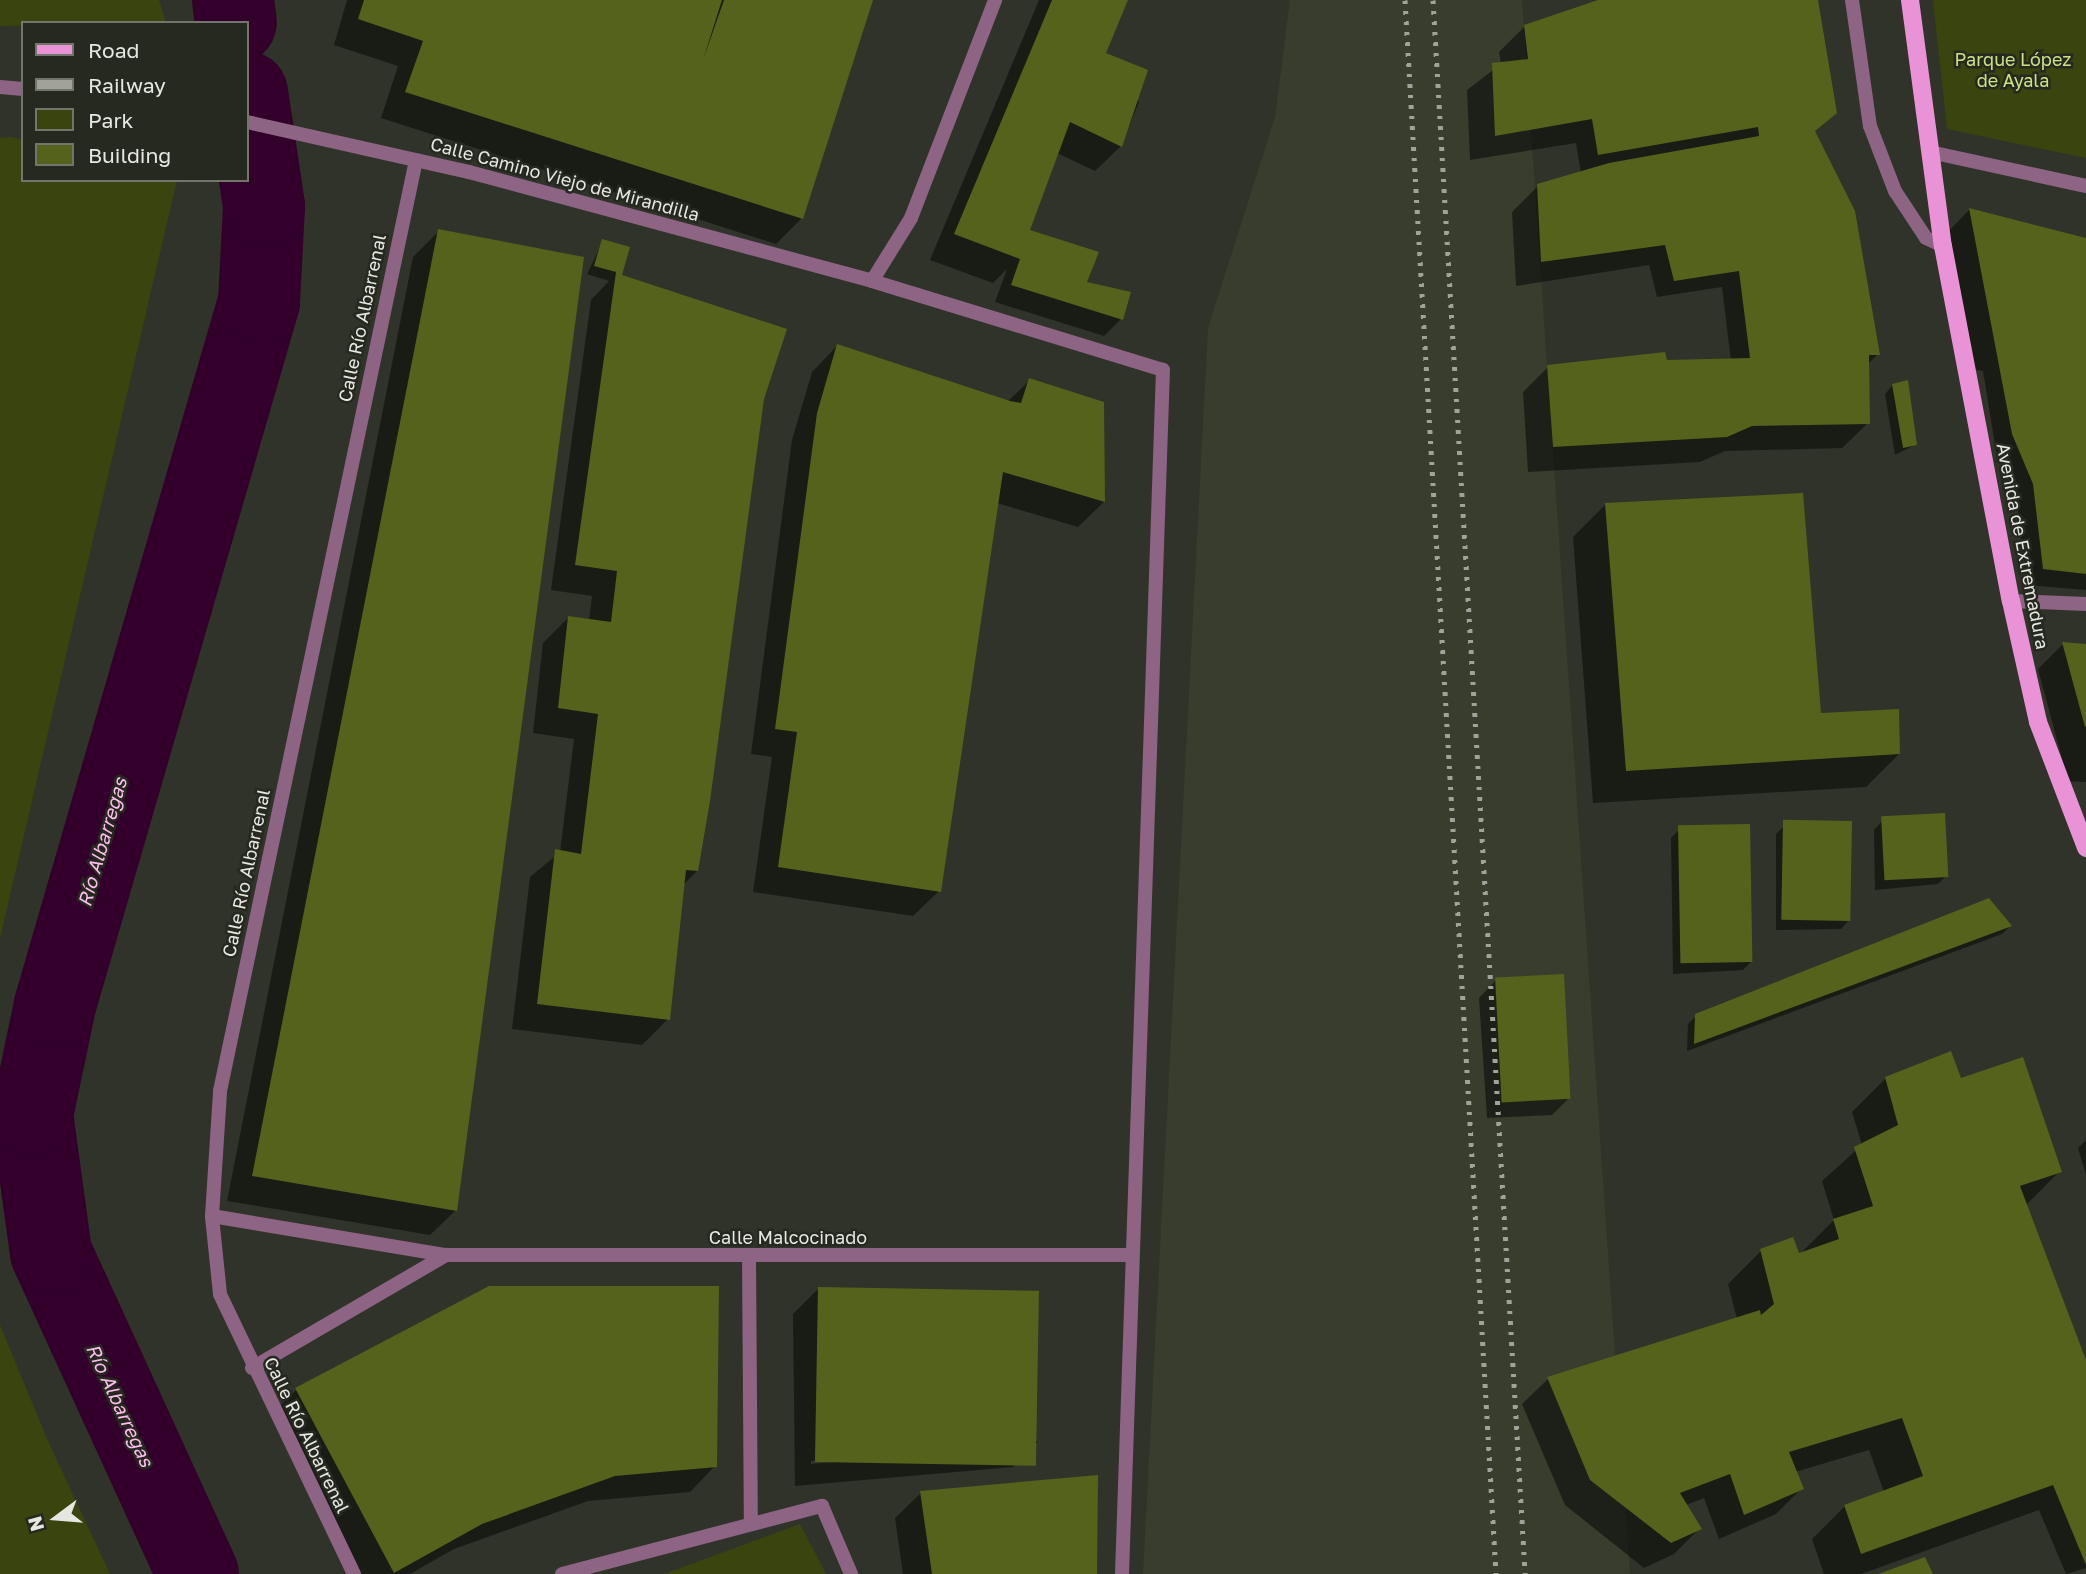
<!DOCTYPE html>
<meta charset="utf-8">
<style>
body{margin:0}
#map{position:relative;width:2086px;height:1574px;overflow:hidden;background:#303329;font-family:"Golos Text",sans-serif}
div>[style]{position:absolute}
.built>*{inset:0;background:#383d2d}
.green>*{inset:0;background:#3a440e}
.shadow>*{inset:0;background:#0007}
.river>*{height:82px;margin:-41px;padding:0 41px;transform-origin:41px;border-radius:41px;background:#32002b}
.building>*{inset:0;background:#54621b;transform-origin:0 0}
.lane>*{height:14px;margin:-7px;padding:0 7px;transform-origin:7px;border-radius:7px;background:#8d6484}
.street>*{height:14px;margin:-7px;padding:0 7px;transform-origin:7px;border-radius:7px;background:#8d6484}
.primary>*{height:18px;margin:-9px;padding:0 9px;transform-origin:9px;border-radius:9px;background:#e993d6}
.rail>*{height:5px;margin-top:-2.5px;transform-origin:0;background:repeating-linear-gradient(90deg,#a1a39b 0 3.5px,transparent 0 10.5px)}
span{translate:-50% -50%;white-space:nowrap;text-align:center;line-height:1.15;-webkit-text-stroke:5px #26291f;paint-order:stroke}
.park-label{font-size:18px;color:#cbe281}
.street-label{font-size:18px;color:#e6e7e1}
.water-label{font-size:19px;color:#ffbcef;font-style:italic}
.legend{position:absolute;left:21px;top:21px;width:228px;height:161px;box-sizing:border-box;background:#26291f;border:2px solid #73756d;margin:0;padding:9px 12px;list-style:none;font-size:21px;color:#e6e7e1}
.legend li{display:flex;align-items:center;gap:14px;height:35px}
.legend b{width:35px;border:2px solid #73756d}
.north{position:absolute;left:21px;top:1483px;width:70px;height:70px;-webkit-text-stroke:5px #26291f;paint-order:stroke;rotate:254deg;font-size:19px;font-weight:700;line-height:28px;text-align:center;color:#e6e7e1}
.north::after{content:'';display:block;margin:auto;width:24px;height:32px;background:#e6e7e1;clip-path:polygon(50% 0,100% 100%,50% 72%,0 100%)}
</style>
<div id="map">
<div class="built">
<i style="clip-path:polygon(1290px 0,1522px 0,1630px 1574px,1143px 1574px,1208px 328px,1275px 117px)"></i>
</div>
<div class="green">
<i style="clip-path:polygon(0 0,159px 0,166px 23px,0 26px)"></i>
<i style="clip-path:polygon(1933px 0,2086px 0,2086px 158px,1947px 129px)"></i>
<i style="clip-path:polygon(11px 137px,23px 140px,23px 180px,177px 180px,0 938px,0 138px)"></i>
<i style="clip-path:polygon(0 1325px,47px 1439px,110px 1574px,0 1574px)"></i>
<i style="clip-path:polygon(800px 1524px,826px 1574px,664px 1574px)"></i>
</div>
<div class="shadow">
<i style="clip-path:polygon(347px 0,869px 0,802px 218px,776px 244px,381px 118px,398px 66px,334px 45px)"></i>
<i style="clip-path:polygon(1039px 0,1126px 0,1103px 54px,1139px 102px,1121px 146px,1095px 171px,1057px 153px,1028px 231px,1121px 319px,1104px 336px,995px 302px,1007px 269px,993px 283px,930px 260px)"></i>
<i style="clip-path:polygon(1603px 0,1815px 0,1835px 113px,1813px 131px,1878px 354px,1867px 365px,1868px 423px,1842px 448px,1725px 451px,1700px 462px,1528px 472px,1523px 392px,1548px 367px,1731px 361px,1722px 287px,1657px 297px,1649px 265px,1516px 286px,1512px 212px,1538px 186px,1581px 173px,1576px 143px,1470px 160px,1467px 90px,1501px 64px,1499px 52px,1525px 26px)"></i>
<i style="clip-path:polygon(1969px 210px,2086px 239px,2086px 590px,2026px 585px,2017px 501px,1996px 451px,1983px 371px,1973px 369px,1944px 236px)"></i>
<i style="clip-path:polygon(439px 231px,456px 1210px,430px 1235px,227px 1201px,413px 257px)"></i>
<i style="clip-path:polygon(603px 241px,620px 274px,761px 400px,697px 871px,683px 885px,668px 1019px,642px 1045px,512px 1029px,530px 877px,560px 852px,574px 739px,533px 733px,543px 643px,568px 618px,589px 621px,592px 596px,551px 590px,591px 300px,609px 281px,587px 274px)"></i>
<i style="clip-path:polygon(837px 346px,1007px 402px,1030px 380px,1102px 403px,1104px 502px,1078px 527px,997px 503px,939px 891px,913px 916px,753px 892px,772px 757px,751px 754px,792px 440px,812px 372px)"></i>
<i style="clip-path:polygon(1893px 385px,1915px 445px,1895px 455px,1885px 394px)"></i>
<i style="clip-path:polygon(1606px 504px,1820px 715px,1899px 754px,1866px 787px,1593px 803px,1573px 537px)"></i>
<i style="clip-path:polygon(2063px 644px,2086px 645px,2086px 782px,2068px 781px,2038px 669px)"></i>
<i style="clip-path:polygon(1882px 821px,1946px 876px,1938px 884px,1875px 890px,1874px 830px)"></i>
<i style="clip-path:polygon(1784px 826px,1849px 920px,1841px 929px,1776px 930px,1776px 834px)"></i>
<i style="clip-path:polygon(1679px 830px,1752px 961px,1743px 970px,1673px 974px,1671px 838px)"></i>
<i style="clip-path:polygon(2010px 926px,2002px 934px,1687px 1051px,1688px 1024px,1696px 1016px)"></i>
<i style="clip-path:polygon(1496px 980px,1569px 1098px,1552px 1115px,1487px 1118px,1479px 998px)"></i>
<i style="clip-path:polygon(1950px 1053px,1960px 1081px,2060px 1171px,2026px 1205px,2086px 1366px,2086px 1568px,2066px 1574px,2039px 1510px,1861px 1574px,1824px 1574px,1812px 1539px,1845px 1506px,1884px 1492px,1869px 1450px,1795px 1472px,1802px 1488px,1776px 1514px,1719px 1539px,1704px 1498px,1686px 1505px,1700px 1528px,1674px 1554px,1644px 1568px,1565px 1505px,1522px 1404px,1548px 1379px,1737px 1319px,1728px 1284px,1761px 1251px,1800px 1254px,1834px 1220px,1822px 1181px,1862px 1145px,1852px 1112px,1885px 1079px)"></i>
<i style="clip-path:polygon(2086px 1140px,2086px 1175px,2078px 1148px)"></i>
<i style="clip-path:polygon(evenodd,819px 1288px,1038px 1442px,1013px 1467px,795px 1486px,793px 1314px,819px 1288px,1015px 1443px,1015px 1446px,811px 1464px,811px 1461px,1015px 1443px)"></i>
<i style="clip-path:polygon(296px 1390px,715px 1466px,690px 1492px,588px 1501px,454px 1549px,410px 1574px,356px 1574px,271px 1415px)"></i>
<i style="clip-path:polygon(921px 1493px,1097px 1574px,903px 1574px,895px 1518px)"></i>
</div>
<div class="river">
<i style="left:233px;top:0;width:23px;rotate:83deg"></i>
<i style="left:198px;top:1574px;width:353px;rotate:-114.6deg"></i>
<i style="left:51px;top:1253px;width:139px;rotate:-97.8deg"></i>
<i style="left:32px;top:1115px;width:112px;rotate:-78.2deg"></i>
<i style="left:55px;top:1005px;width:732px;rotate:-73.82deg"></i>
<i style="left:259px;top:302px;width:96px;rotate:-87deg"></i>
<i style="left:264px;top:206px;width:115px;rotate:-98.5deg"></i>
</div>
<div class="building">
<i style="clip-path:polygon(364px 0,722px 0,703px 60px,724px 0,873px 0,803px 219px,405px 92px,423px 41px,358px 19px)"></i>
<i style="clip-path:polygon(1052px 0,1128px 0,1106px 53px,1148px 70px,1122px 147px,1070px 122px,1030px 230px,1099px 252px,1087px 282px,1131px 292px,1123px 320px,1011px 285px,1020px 259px,954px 234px)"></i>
<i style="clip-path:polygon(1598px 0,1818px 0,1837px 113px,1815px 131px,1855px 211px,1880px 355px,1869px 355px,1870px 424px,1752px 426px,1727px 437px,1553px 447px,1547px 365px,1665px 352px,1667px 360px,1750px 358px,1739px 271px,1674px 281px,1665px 245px,1541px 262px,1537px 184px,1609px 163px,1759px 136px,1758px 127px,1598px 155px,1592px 119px,1495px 136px,1492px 63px,1528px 59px,1524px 25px)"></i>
<i style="clip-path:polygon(1969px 208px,2086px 238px,2086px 574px,2043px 569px,2033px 484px,2012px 434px)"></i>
<i style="clip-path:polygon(438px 229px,584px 257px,457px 1211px,252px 1176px)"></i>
<i style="clip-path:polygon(602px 239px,630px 247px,622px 275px,787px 329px,764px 399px,710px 801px,698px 871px,686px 870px,670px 1020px,537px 1004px,555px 849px,581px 854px,598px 714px,558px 708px,568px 616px,611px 622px,617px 571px,575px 565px,616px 272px,594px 266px)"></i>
<i style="clip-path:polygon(837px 344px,1010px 401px,1021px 403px,1029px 378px,1104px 402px,1105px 502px,1003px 472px,941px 892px,778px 867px,797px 732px,775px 729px,817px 413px)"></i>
<i style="clip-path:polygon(1908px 380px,1917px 445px,1903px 448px,1892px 384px)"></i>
<i style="clip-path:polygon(1803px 493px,1821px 713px,1899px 709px,1900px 754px,1626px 771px,1605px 503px)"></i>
<i style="clip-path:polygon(2062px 642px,2086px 644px,2086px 726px,2085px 727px)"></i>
<i style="left:1945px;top:813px;width:64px;height:64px;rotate:87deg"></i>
<i style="left:1852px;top:821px;width:100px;height:69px;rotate:91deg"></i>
<i style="left:1750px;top:824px;width:138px;height:72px;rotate:89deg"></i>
<i style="clip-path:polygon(1989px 898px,2012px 926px,1694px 1044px,1695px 1014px)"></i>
<i style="left:1564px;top:974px;width:125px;height:69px;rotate:87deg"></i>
<i style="clip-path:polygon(1951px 1051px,1961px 1078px,2023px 1057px,2062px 1172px,2020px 1186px,2086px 1360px,2086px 1565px,2053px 1485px,1861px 1554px,1844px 1505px,1923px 1476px,1902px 1418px,1789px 1452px,1804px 1489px,1744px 1515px,1730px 1474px,1680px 1493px,1702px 1529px,1671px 1543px,1590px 1480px,1547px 1377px,1760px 1310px,1761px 1315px,1774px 1304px,1760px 1249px,1793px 1237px,1799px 1253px,1839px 1239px,1833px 1219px,1873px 1206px,1854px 1147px,1898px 1125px,1885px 1077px)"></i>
<i style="clip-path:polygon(489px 1286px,719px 1286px,717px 1467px,615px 1476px,482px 1524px,394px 1573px,295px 1388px)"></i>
<i style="left:818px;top:1287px;width:221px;height:175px;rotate:1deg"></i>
<i style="clip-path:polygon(1098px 1475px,1097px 1574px,932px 1574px,920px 1491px)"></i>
<i style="clip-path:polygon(1925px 1557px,1933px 1574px,1878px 1574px)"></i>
</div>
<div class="lane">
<i style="left:749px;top:1256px;width:268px;rotate:89.6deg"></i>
<i style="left:562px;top:1574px;width:269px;rotate:-14.7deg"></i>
<i style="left:822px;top:1506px;width:74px;rotate:66.9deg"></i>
<i style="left:1122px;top:1574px;width:1205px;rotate:-88.05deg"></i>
</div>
<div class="street">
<i style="left:1852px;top:0;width:127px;rotate:81.9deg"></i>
<i style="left:1870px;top:126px;width:70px;rotate:69deg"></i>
<i style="left:1895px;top:191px;width:56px;rotate:56.6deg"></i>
<i style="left:1926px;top:238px;width:19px;rotate:25deg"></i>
<i style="left:0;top:87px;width:23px;rotate:5deg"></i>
<i style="left:247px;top:122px;width:228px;rotate:12.7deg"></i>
<i style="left:469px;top:172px;width:417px;rotate:15.1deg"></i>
<i style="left:872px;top:281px;width:304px;rotate:17deg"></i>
<i style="left:1930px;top:152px;width:160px;rotate:12.3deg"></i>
<i style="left:872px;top:281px;width:74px;rotate:-58.2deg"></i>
<i style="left:911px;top:218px;width:234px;rotate:-68.9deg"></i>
<i style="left:2011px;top:601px;width:75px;rotate:2.3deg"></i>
<i style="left:212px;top:1216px;width:237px;rotate:9.5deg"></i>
<i style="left:446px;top:1255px;width:684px"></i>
<i style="left:252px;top:1368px;width:225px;rotate:-30.2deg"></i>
<i style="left:354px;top:1574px;width:310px;rotate:-115.6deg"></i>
<i style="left:220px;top:1294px;width:78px;rotate:-95.9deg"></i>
<i style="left:212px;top:1216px;width:125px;rotate:-86.3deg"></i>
<i style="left:220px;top:1091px;width:951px;rotate:-78.11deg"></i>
</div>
<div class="primary">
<i style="left:1910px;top:0;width:248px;rotate:82.4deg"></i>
<i style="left:1943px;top:246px;width:361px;rotate:79.2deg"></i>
<i style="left:2011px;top:601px;width:124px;rotate:77.4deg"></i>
<i style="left:2038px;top:722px;width:135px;rotate:69.1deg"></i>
</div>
<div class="rail">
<i style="left:1405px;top:0;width:1577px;rotate:86.69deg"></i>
<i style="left:1433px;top:0;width:1577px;rotate:86.65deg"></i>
</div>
<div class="park-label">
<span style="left:2013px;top:70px">Parque López<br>de Ayala</span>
</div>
<div class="street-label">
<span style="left:565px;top:179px;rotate:15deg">Calle Camino Viejo de Mirandilla</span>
<span style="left:362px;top:318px;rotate:-78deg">Calle Río Albarrenal</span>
<span style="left:2023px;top:546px;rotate:79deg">Avenida de Extremadura</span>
<span style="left:246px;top:873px;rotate:-78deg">Calle Río Albarrenal</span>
<span style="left:788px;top:1237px">Calle Malcocinado</span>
<span style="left:307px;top:1435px;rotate:64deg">Calle Río Albarrenal</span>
</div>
<div class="water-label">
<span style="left:102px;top:842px;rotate:-74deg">Río Albarregas</span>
<span style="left:120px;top:1405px;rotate:65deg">Río Albarregas</span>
</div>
<ul class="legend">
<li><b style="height:9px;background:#e993d6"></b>Road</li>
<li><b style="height:9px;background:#a1a39b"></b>Railway</li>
<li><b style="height:19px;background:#3a440e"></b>Park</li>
<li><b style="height:19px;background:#54621b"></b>Building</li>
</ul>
<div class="north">N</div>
</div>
